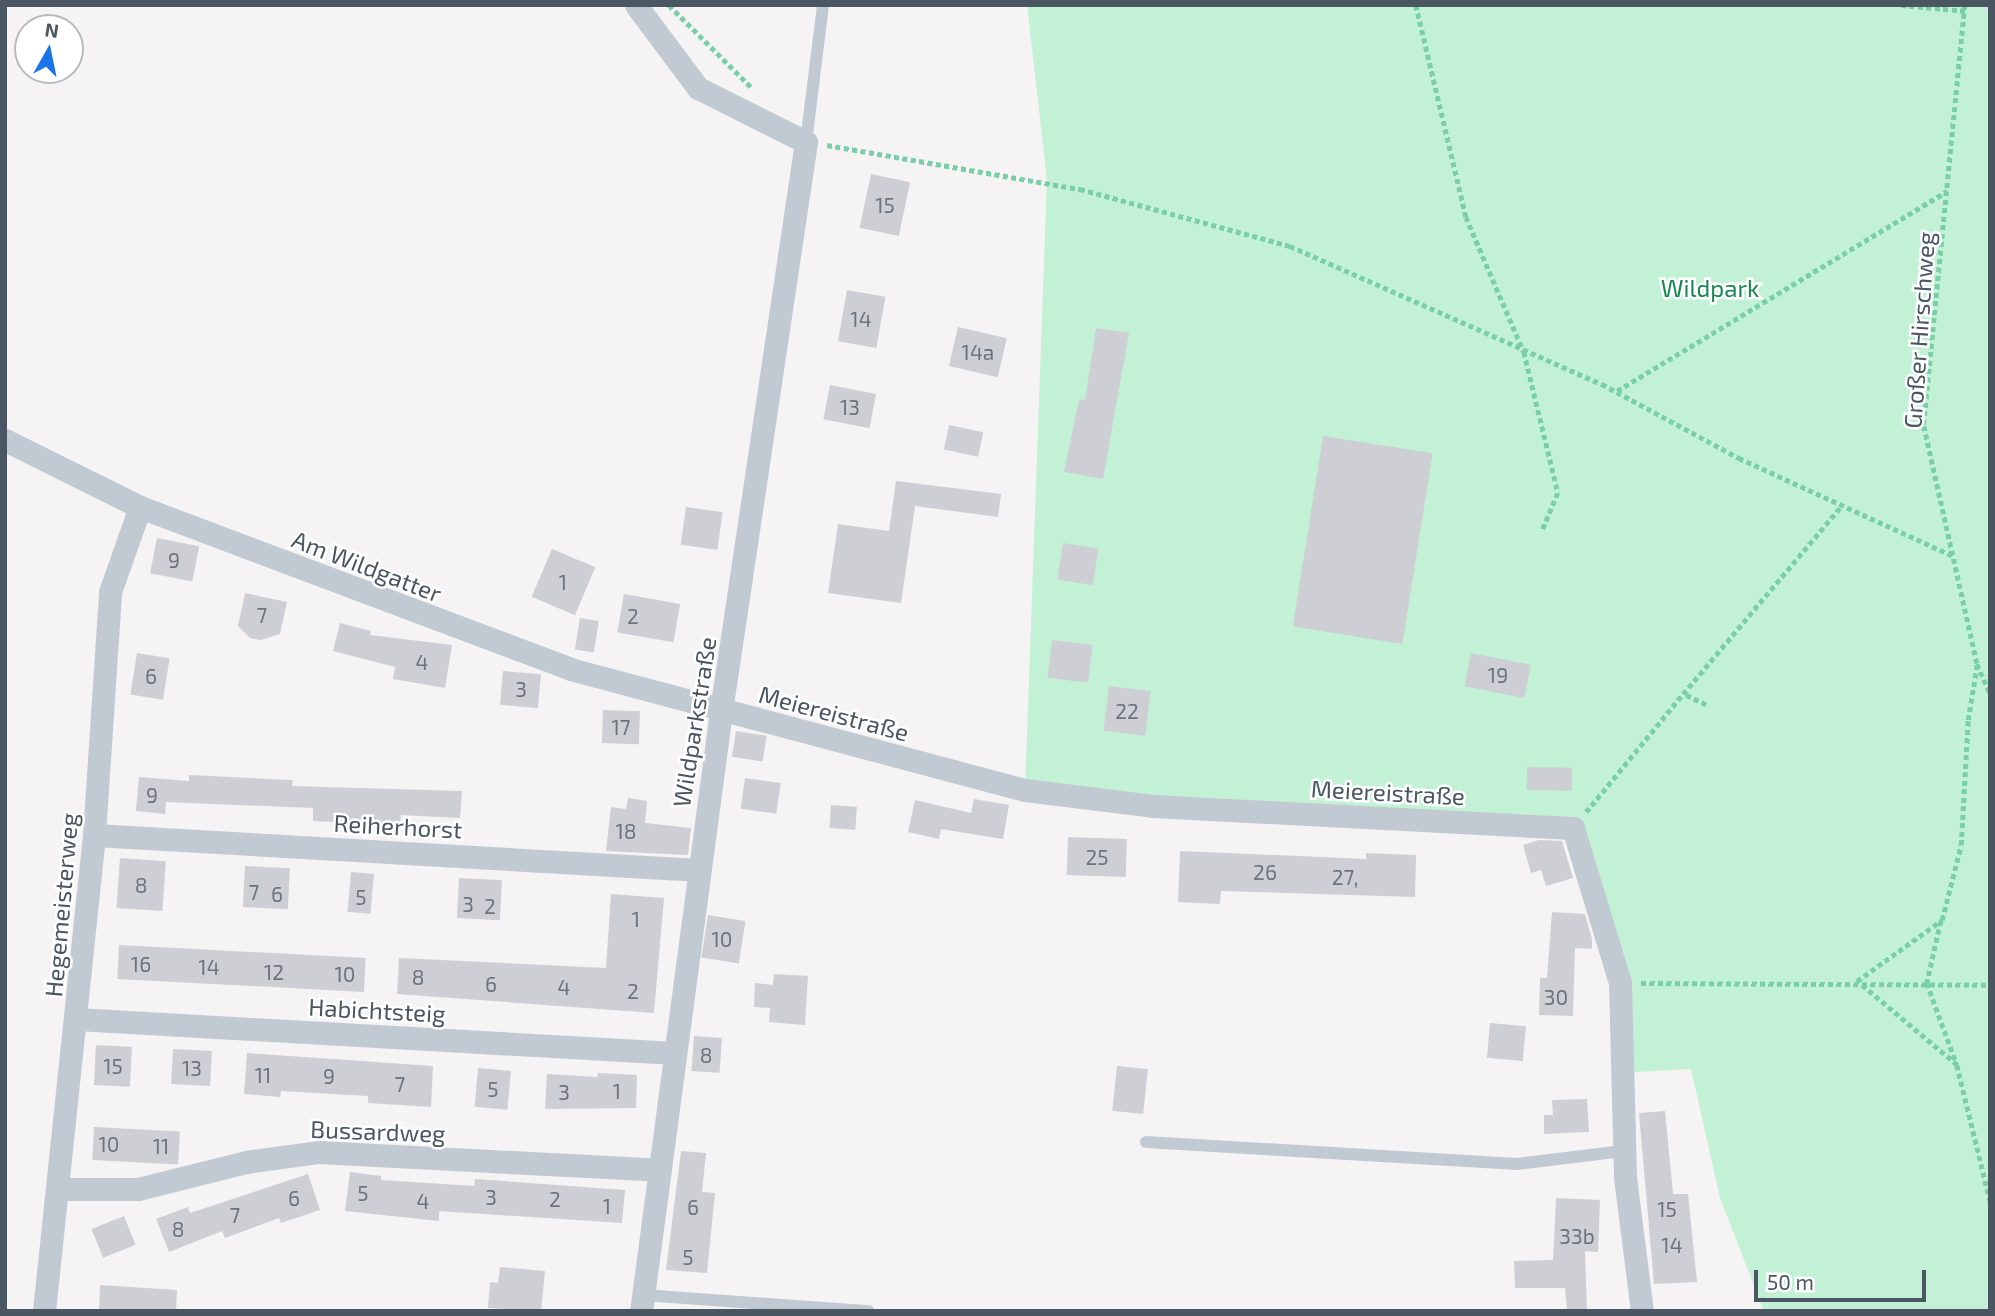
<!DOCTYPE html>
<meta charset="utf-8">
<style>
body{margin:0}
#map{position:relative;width:1995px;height:1316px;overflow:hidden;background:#f5f3f3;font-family:"Exo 2",sans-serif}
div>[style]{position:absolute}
.green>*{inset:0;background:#c3f1d5}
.building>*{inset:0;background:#cdcfd5;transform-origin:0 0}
.path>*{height:4.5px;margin-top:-2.25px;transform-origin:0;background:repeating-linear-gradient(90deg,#7ad0a6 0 5px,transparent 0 8.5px)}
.service>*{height:12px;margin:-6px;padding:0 6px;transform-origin:6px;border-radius:6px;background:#c1cad2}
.minor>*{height:23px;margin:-11.5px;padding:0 11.5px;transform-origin:11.5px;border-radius:11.5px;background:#c1cad2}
span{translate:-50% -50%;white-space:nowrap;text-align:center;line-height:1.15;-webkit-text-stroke:5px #fff;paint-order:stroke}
.number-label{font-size:21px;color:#6b747e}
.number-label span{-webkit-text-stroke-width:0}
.park-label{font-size:24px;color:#17864f}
.street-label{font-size:24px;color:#4a5661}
.frame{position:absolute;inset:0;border:7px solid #4a5661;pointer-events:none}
.north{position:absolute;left:14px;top:14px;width:70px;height:70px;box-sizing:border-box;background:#fff;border:2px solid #b7bbc0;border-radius:50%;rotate:9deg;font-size:19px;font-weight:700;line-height:28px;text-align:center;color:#4a5661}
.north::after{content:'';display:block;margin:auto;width:24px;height:32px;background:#1a73e8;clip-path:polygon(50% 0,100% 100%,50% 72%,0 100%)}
.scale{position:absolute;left:1754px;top:1270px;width:172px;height:32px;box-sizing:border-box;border:4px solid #4a5661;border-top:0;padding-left:9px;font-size:21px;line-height:24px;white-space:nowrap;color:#4a5661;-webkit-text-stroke:5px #fff;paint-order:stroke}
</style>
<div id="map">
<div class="green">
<i style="clip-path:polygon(1027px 5px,1990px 5px,1990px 1311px,1764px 1311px,1720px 1198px,1691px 1069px,1619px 1073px,1620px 983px,1573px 828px,1025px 790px,1047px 180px)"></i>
</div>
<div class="building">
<i style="left:871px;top:174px;width:40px;height:55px;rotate:12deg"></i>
<i style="left:847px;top:290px;width:39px;height:52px;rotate:10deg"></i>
<i style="left:958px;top:327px;width:50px;height:40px;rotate:13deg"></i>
<i style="clip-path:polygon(1096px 328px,1129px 333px,1103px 479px,1064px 472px,1079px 399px,1085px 400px)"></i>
<i style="left:830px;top:385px;width:47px;height:35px;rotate:11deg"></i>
<i style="left:949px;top:425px;width:35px;height:25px;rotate:12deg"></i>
<i style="left:1323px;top:436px;width:111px;height:193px;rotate:9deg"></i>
<i style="clip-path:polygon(896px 481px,1001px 494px,998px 517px,915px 506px,901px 603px,828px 593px,838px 524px,889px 531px)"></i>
<i style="left:686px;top:507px;width:37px;height:38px;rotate:8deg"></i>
<i style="left:157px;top:538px;width:43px;height:36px;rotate:11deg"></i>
<i style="left:1063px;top:543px;width:36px;height:37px;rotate:9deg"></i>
<i style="left:552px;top:549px;width:47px;height:52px;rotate:23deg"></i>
<i style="clip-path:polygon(245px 593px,287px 602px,280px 634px,261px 640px,250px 638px,238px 626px)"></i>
<i style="left:624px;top:594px;width:57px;height:39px;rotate:10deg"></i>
<i style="left:580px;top:618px;width:19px;height:32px;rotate:9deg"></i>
<i style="clip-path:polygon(340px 623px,371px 631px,370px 635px,452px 645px,445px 688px,393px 679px,395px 667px,333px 651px)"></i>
<i style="left:1052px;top:640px;width:41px;height:38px;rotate:7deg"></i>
<i style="left:137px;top:653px;width:33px;height:42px;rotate:9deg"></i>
<i style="left:1471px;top:653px;width:61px;height:34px;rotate:11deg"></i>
<i style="left:503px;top:671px;width:38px;height:34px;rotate:5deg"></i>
<i style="left:1109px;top:686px;width:42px;height:45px;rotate:7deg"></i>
<i style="left:603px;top:710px;width:37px;height:33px;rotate:2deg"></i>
<i style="left:736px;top:731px;width:31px;height:26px;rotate:9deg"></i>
<i style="left:1527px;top:767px;width:45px;height:23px;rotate:1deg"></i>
<i style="clip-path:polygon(189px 775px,293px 780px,292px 786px,462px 791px,460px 818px,401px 815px,400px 825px,313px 821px,313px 808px,166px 802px,165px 814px,136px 811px,139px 777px,189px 781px)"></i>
<i style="left:745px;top:778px;width:36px;height:31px;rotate:8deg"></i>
<i style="clip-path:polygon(628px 798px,647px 801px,645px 823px,691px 828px,688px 855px,606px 851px,611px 807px,626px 809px)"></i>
<i style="clip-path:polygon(974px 799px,1009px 805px,1003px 839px,941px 829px,939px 839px,908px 832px,915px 800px,971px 813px)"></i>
<i style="left:831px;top:805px;width:26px;height:23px;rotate:4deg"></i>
<i style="left:1068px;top:837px;width:59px;height:38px;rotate:2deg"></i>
<i style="clip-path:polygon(1539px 840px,1562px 841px,1573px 878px,1546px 886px,1541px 870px,1531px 873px,1523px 845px)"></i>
<i style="clip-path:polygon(1180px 851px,1366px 859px,1366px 853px,1416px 855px,1415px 897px,1221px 891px,1220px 904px,1178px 902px)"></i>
<i style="left:120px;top:858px;width:46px;height:50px;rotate:4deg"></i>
<i style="left:245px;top:866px;width:45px;height:41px;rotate:3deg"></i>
<i style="left:351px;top:872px;width:23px;height:40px;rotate:5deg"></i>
<i style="left:459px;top:878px;width:43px;height:40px;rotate:3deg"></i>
<i style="clip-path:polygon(611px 894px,664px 898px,654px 1013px,397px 994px,399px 958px,606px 968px)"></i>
<i style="clip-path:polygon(1552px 912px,1585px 914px,1592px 939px,1592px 949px,1575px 948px,1573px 1016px,1539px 1015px,1540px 978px,1547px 978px)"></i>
<i style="left:708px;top:915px;width:38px;height:43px;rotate:9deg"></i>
<i style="left:119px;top:945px;width:247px;height:34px;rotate:3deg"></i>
<i style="clip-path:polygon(774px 974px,808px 976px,805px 1025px,769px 1022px,770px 1008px,754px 1007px,755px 983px,773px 985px)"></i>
<i style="left:1490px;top:1023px;width:36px;height:35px;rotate:5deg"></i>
<i style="left:694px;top:1036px;width:28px;height:35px;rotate:4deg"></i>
<i style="left:96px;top:1045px;width:36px;height:40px;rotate:3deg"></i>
<i style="left:173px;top:1049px;width:39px;height:35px;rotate:3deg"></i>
<i style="clip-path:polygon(247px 1053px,433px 1066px,431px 1107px,368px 1103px,368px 1096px,281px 1091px,280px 1097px,244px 1094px)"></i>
<i style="left:1117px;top:1066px;width:31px;height:45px;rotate:6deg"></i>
<i style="left:478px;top:1068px;width:33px;height:39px;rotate:5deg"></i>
<i style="clip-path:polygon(598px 1073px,637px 1075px,636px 1108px,545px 1109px,547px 1074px,597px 1077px)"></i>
<i style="clip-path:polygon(1587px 1099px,1589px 1132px,1544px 1134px,1544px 1115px,1553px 1115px,1552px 1100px)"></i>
<i style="clip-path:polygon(1665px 1111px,1673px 1194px,1688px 1194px,1697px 1282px,1654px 1284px,1639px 1113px)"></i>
<i style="left:94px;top:1127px;width:86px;height:33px;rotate:3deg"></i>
<i style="clip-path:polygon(681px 1151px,706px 1153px,702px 1192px,715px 1193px,707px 1273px,666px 1270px)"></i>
<i style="clip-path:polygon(350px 1172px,381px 1176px,381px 1180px,474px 1186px,475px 1179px,625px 1190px,622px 1223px,439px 1211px,439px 1221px,345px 1211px)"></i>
<i style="clip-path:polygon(308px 1174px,320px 1210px,281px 1223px,279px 1218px,225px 1238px,222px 1231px,169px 1252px,156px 1219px,188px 1207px,190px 1213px)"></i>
<i style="clip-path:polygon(1556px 1198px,1600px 1200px,1598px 1252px,1585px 1251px,1587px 1311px,1567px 1311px,1565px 1288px,1515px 1288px,1514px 1261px,1553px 1260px)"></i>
<i style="left:124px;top:1216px;width:31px;height:35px;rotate:68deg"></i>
<i style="clip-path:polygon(500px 1267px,545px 1271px,541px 1311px,488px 1308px,490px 1282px,498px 1283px)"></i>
<i style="clip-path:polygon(100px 1285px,177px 1290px,176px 1311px,99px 1311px)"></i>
</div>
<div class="path">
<i style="left:669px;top:5px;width:119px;rotate:45deg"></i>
<i style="left:1416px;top:5px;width:218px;rotate:76.7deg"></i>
<i style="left:1466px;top:217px;width:147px;rotate:66.8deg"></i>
<i style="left:1524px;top:352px;width:145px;rotate:76.4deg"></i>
<i style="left:1558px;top:493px;width:41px;rotate:112.8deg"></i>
<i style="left:1901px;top:5px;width:65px;rotate:5.3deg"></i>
<i style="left:1965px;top:5px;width:423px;rotate:95.6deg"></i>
<i style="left:1924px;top:426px;width:244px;rotate:77.4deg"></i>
<i style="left:1977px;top:664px;width:32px;rotate:66deg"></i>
<i style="left:827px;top:145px;width:257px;rotate:9.9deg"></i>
<i style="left:1080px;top:189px;width:218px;rotate:15.2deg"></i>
<i style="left:1290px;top:246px;width:341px;rotate:23.9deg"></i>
<i style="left:1602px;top:384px;width:156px;rotate:28.4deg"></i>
<i style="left:1739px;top:458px;width:235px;rotate:24.6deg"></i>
<i style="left:1617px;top:391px;width:386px;rotate:-31.2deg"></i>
<i style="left:1706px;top:705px;width:25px;rotate:-154deg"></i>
<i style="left:1683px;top:694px;width:247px;rotate:-49.9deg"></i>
<i style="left:1586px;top:812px;width:153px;rotate:-50.6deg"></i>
<i style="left:1941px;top:921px;width:64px;rotate:102.7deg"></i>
<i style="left:1927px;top:983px;width:87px;rotate:69.9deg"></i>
<i style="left:1957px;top:1065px;width:139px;rotate:76.3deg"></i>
<i style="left:1641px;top:983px;width:349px;rotate:0.3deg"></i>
<i style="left:1957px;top:1065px;width:131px;rotate:-140deg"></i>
<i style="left:1857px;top:981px;width:105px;rotate:-35.7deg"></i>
<i style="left:1942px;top:920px;width:77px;rotate:-75.8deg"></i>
<i style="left:1961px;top:845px;width:125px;rotate:-86.8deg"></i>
<i style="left:1968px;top:720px;width:56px;rotate:-80.7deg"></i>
</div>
<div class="service">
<i style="left:806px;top:142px;width:138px;rotate:-82.9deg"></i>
<i style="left:1146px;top:1142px;width:372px;rotate:3.4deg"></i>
<i style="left:1517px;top:1164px;width:107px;rotate:-7deg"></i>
<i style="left:643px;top:1295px;width:226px;rotate:4.1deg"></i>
</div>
<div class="minor">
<i style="left:636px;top:5px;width:104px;rotate:53.2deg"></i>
<i style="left:698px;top:88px;width:121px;rotate:26.6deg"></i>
<i style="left:806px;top:142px;width:575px;rotate:98.5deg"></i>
<i style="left:721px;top:711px;width:605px;rotate:97.59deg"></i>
<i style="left:5px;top:440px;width:151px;rotate:26.4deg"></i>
<i style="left:140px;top:507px;width:460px;rotate:20.6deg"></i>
<i style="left:570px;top:669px;width:471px;rotate:14.9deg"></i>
<i style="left:1025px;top:790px;width:129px;rotate:7.1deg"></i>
<i style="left:1153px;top:806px;width:421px;rotate:3deg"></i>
<i style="left:1573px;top:828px;width:162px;rotate:73.1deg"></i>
<i style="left:1620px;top:983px;width:194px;rotate:88.5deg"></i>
<i style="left:1625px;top:1177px;width:135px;rotate:82.8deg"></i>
<i style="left:94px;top:835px;width:606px;rotate:3.31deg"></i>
<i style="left:76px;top:1019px;width:600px;rotate:3.25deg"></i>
<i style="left:57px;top:1189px;width:81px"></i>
<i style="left:138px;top:1189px;width:111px;rotate:-14deg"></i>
<i style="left:246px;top:1162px;width:74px;rotate:-7.8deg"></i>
<i style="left:319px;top:1152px;width:341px;rotate:3deg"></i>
<i style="left:44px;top:1311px;width:479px;rotate:-84deg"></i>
<i style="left:94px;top:835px;width:244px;rotate:-86.2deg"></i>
<i style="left:110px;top:592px;width:90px;rotate:-70.6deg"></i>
</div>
<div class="number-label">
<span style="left:885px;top:205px">15</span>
<span style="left:861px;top:319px">14</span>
<span style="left:978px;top:352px">14a</span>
<span style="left:850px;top:407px">13</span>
<span style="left:174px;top:560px">9</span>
<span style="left:563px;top:582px">1</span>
<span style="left:262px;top:615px">7</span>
<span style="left:633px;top:616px">2</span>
<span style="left:422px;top:662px">4</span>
<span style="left:1498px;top:675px">19</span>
<span style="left:151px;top:676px">6</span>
<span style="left:521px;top:689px">3</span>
<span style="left:1127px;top:711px">22</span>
<span style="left:621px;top:727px">17</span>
<span style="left:152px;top:795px">9</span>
<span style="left:626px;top:831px">18</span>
<span style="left:1097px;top:857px">25</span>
<span style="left:1265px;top:872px">26</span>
<span style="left:1345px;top:877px">27,</span>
<span style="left:141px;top:885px">8</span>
<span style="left:254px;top:892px">7</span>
<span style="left:277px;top:894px">6</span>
<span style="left:361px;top:897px">5</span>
<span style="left:468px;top:904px">3</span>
<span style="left:490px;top:906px">2</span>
<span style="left:636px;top:919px">1</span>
<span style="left:722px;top:939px">10</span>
<span style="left:141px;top:964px">16</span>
<span style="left:209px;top:967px">14</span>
<span style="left:274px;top:972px">12</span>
<span style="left:345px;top:974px">10</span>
<span style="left:418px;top:977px">8</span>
<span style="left:491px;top:984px">6</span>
<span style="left:564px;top:987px">4</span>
<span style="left:633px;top:991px">2</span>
<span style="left:1556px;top:997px">30</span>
<span style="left:706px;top:1055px">8</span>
<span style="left:113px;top:1066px">15</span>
<span style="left:192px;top:1068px">13</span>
<span style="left:263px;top:1075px">11</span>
<span style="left:329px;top:1076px">9</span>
<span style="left:400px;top:1084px">7</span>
<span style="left:493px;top:1089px">5</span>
<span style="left:617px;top:1091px">1</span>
<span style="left:564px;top:1092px">3</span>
<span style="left:109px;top:1144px">10</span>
<span style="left:161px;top:1146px">11</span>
<span style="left:363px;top:1193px">5</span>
<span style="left:491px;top:1197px">3</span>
<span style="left:294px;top:1198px">6</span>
<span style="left:555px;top:1199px">2</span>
<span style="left:423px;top:1201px">4</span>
<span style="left:607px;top:1206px">1</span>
<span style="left:693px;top:1207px">6</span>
<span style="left:1667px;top:1209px">15</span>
<span style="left:235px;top:1215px">7</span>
<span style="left:178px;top:1229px">8</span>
<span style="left:1577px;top:1236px">33b</span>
<span style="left:1672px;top:1245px">14</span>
<span style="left:688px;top:1257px">5</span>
</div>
<div class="park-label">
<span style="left:1710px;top:288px">Wildpark</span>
</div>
<div class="street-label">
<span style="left:1919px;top:330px;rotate:-86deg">Großer Hirschweg</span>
<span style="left:367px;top:566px;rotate:21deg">Am Wildgatter</span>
<span style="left:834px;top:713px;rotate:15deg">Meiereistraße</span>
<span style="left:694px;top:722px;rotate:-81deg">Wildparkstraße</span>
<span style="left:1388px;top:792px;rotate:3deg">Meiereistraße</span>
<span style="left:398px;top:826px;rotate:3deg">Reiherhorst</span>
<span style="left:61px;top:905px;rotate:-85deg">Hegemeisterweg</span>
<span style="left:377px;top:1010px;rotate:3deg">Habichtsteig</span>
<span style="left:378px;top:1131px;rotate:2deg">Bussardweg</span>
</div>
<div class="frame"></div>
<div class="north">N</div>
<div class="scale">50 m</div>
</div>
